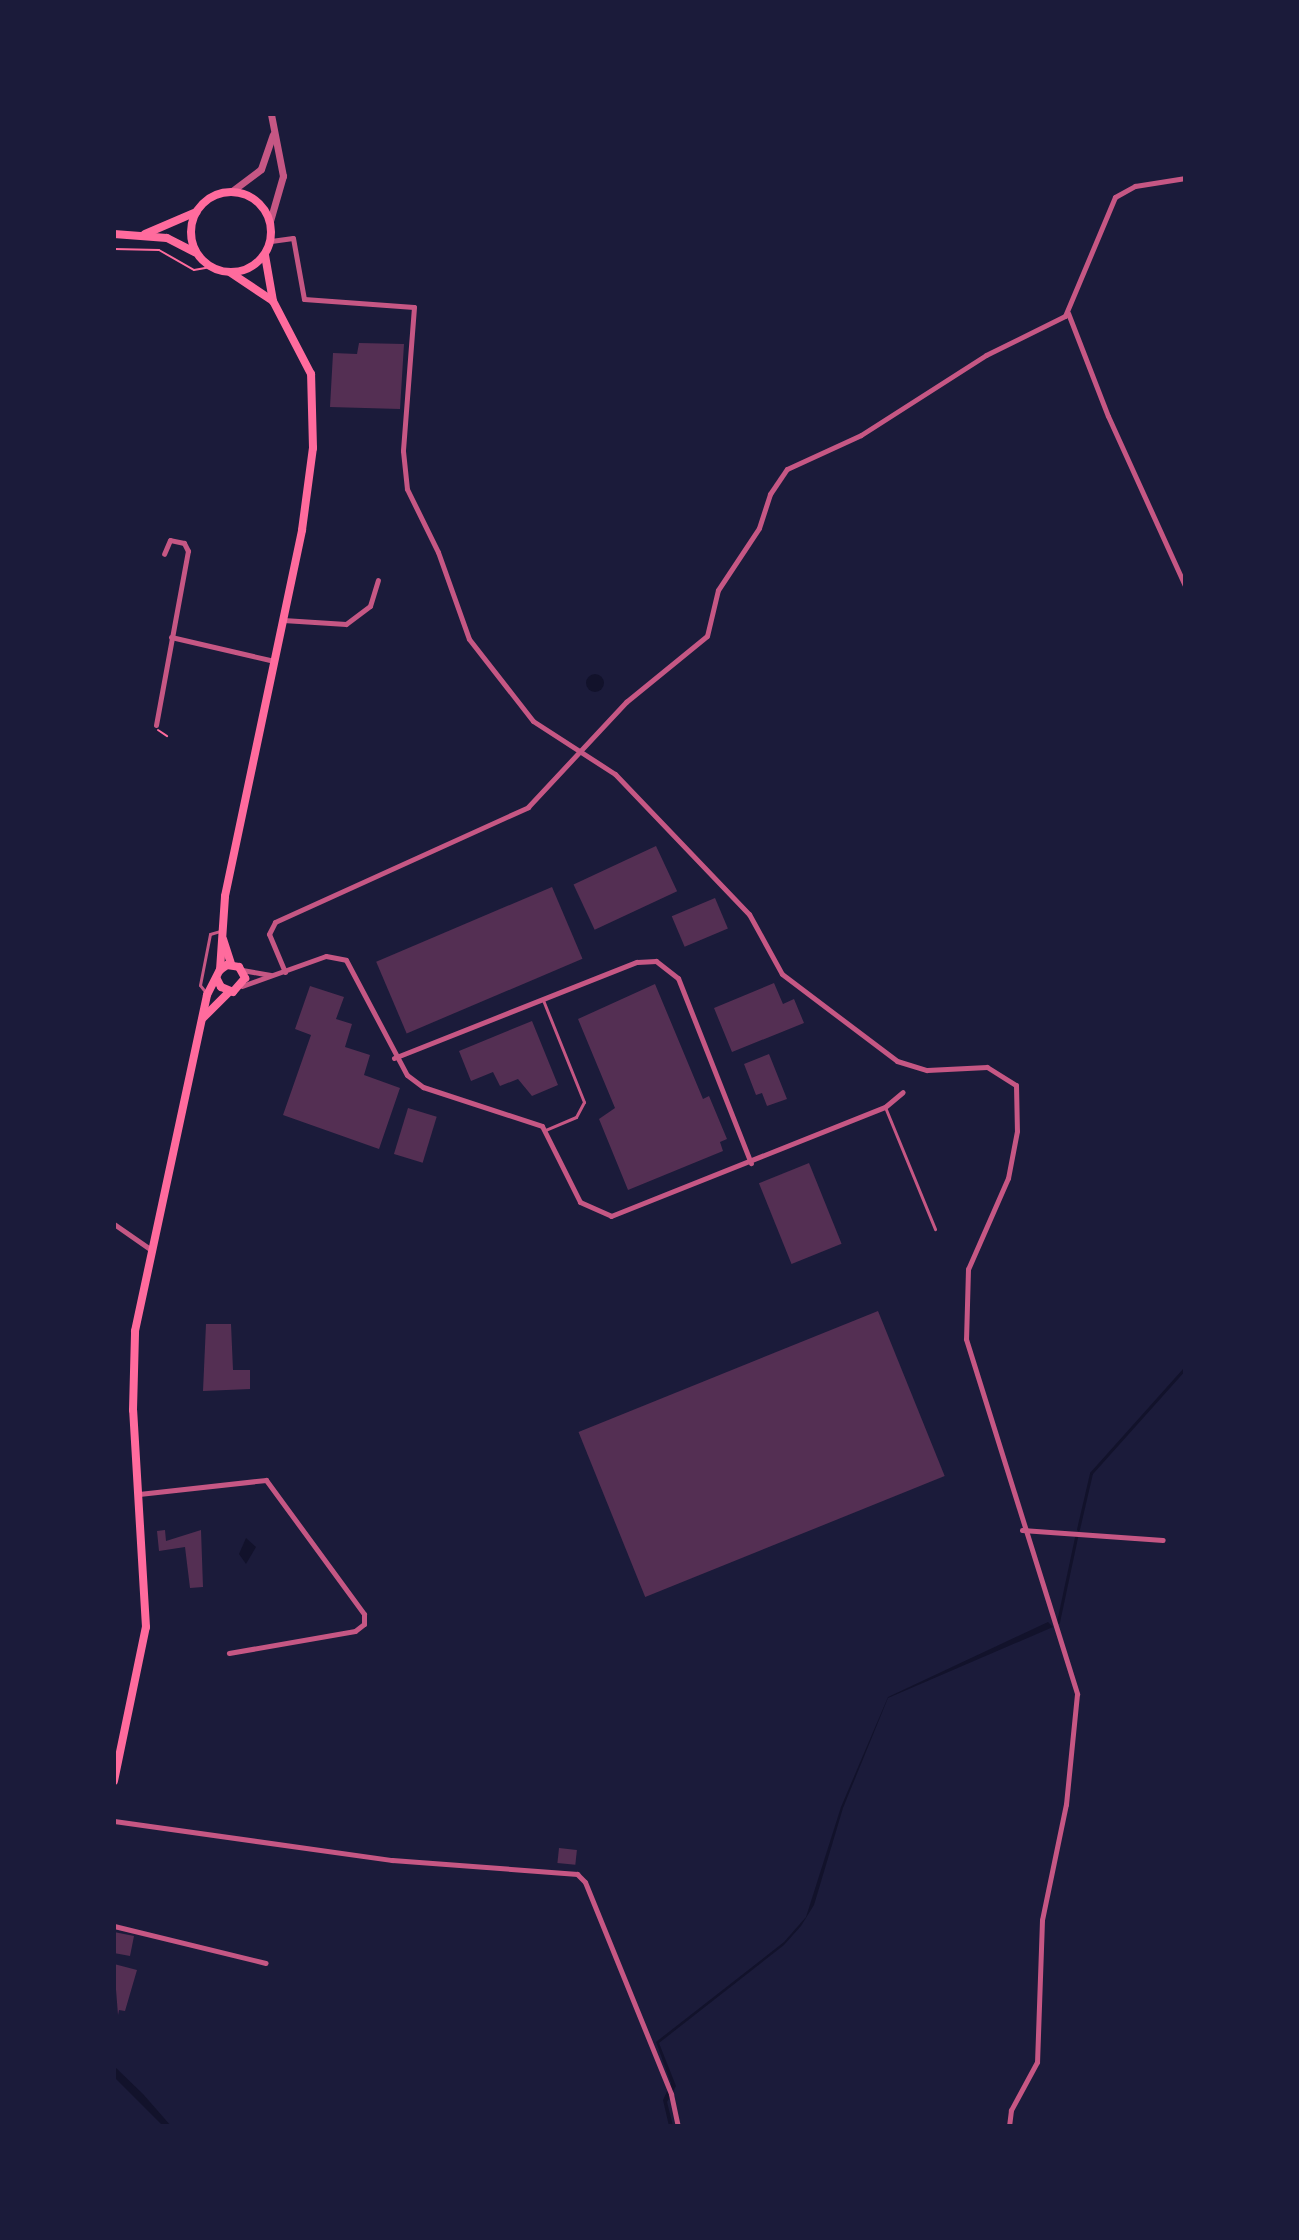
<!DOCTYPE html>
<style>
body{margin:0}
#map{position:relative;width:1299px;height:2240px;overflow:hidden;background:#1b1b3a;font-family:"Noto Sans",sans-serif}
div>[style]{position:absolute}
.water>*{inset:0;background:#12122b}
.round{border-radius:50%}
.stream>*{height:3px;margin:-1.5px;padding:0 1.5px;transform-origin:1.5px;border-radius:1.5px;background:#12122b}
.building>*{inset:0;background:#542f53;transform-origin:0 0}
.path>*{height:2px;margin:-1px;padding:0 1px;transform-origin:1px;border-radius:1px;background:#ff6b9d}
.service>*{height:3px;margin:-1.5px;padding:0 1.5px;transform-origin:1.5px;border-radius:1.5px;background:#c65784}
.minor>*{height:5px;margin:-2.5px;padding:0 2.5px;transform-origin:2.5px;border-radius:2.5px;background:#c65784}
.tertiary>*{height:7px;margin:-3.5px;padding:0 3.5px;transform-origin:3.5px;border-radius:3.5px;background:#c65784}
.secondary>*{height:8px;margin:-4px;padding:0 4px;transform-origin:4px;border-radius:4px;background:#ff6b9d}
.secondary>.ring{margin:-4px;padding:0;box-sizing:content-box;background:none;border:8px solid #ff6b9d;border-radius:50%}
span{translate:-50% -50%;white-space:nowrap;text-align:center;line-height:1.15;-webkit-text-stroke:7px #1b1b3a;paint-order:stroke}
.frame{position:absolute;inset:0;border:116px solid #1b1b3a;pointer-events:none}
</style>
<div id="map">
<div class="water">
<i class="round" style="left:586px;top:674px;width:18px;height:18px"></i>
<i style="clip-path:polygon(246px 1538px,256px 1547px,246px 1564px,239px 1554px)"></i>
<i style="clip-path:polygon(1048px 1622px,1053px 1627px,888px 1698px,843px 1808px,814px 1905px,801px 1926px,784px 1945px,659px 2043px,676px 2086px,667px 2102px,673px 2126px,669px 2126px,663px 2100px,671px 2083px,656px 2042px,784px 1942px,806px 1917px,841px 1807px,888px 1697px)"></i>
<i style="clip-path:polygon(114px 2066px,143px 2094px,171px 2126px,163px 2126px,114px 2077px)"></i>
</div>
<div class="stream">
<i style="left:1078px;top:1529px;width:57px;rotate:-76.9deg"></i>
<i style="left:1091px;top:1473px;width:141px;rotate:-48.2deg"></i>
<i style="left:1058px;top:1622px;width:87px;rotate:-78deg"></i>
</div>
<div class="building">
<i style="clip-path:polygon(359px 343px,404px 344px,400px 409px,330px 407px,333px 353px,357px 354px)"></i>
<i style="left:656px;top:846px;width:50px;height:91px;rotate:65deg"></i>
<i style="left:552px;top:887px;width:78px;height:191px;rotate:67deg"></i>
<i style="left:715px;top:898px;width:33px;height:47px;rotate:67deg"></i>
<i style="clip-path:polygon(774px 983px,783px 1004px,794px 999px,804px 1023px,732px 1052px,714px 1008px)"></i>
<i style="clip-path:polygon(655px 984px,703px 1099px,709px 1096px,727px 1139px,720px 1142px,723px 1151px,628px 1190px,599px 1119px,615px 1108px,578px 1019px)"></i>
<i style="clip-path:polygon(310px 986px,344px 997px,336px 1019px,352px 1024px,345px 1047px,370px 1055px,364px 1075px,400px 1088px,379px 1149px,283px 1115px,311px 1035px,295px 1029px)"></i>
<i style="clip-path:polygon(532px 1021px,558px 1085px,532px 1096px,518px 1079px,500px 1086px,493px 1072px,471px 1081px,459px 1051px)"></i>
<i style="clip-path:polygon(769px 1054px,787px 1099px,767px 1106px,762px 1093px,756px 1095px,744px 1064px)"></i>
<i style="left:408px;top:1108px;width:30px;height:48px;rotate:17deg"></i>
<i style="left:809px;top:1163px;width:87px;height:54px;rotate:68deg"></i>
<i style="left:878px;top:1311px;width:178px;height:323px;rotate:68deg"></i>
<i style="clip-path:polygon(206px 1324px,231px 1324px,233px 1370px,250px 1370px,250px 1389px,203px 1391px)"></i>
<i style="clip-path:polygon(165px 1530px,166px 1541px,201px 1530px,203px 1587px,190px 1588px,185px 1547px,159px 1551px,157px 1531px)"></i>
<i style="left:559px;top:1848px;width:18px;height:15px;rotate:6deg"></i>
<i style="clip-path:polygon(114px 1932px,134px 1936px,130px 1956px,114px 1953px)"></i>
<i style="clip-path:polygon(114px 1964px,137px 1970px,125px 2011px,119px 2010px,118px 2015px)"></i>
</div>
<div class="path">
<i style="left:114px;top:249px;width:45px;rotate:1.3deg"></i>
<i style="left:159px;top:250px;width:40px;rotate:29.7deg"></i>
<i style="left:194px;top:270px;width:17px;rotate:-10deg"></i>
<i style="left:158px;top:730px;width:11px;rotate:34deg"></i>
</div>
<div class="service">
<i style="left:207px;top:994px;width:11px;rotate:-128deg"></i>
<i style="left:200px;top:985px;width:52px;rotate:-78.9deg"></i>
<i style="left:210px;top:934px;width:10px;rotate:-17deg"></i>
<i style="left:543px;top:1000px;width:110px;rotate:68.1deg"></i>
<i style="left:584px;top:1102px;width:17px;rotate:118deg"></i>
<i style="left:576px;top:1117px;width:33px;rotate:157deg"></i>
<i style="left:885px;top:1107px;width:132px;rotate:67.7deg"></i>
</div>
<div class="minor">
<i style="left:271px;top:241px;width:22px;rotate:-8deg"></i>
<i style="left:293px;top:238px;width:62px;rotate:79.8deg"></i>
<i style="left:304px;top:299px;width:110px;rotate:4.2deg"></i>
<i style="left:414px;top:307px;width:144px;rotate:94.4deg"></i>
<i style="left:403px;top:451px;width:38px;rotate:84deg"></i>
<i style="left:407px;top:489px;width:70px;rotate:63.8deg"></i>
<i style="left:438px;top:552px;width:92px;rotate:70.4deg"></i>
<i style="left:469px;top:639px;width:104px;rotate:52deg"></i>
<i style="left:533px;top:721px;width:98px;rotate:32.9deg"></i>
<i style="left:615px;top:774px;width:194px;rotate:46.3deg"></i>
<i style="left:749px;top:914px;width:68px;rotate:61.2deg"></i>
<i style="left:782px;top:974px;width:144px;rotate:37.1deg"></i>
<i style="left:897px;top:1061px;width:31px;rotate:17deg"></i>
<i style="left:927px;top:1070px;width:60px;rotate:-2.9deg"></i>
<i style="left:987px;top:1067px;width:34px;rotate:32deg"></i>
<i style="left:1016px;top:1085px;width:46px;rotate:88.8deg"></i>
<i style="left:1017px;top:1131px;width:48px;rotate:100.8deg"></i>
<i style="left:1008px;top:1178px;width:99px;rotate:113.7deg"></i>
<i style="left:968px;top:1269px;width:70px;rotate:91.6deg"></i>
<i style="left:966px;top:1339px;width:372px;rotate:72.6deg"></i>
<i style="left:1077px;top:1694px;width:111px;rotate:95.7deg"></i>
<i style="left:1066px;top:1804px;width:118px;rotate:101.7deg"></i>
<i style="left:1042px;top:1920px;width:142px;rotate:92deg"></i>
<i style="left:1037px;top:2062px;width:55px;rotate:118.4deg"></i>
<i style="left:1011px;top:2110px;width:16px;rotate:97deg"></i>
<i style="left:1068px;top:313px;width:110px;rotate:68.8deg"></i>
<i style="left:1108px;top:416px;width:187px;rotate:65.6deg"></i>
<i style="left:283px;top:620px;width:63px;rotate:3.6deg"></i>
<i style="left:346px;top:624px;width:30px;rotate:-37deg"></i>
<i style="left:370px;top:606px;width:27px;rotate:-73deg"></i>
<i style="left:171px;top:637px;width:106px;rotate:13.1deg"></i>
<i style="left:156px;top:725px;width:177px;rotate:-79.6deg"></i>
<i style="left:188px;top:551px;width:9px;rotate:-117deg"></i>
<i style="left:184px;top:543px;width:14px;rotate:-168deg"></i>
<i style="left:170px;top:540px;width:15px;rotate:113deg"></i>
<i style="left:242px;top:970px;width:29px;rotate:10deg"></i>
<i style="left:285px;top:972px;width:41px;rotate:-112.8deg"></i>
<i style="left:269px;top:934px;width:13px;rotate:-63deg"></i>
<i style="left:275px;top:922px;width:278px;rotate:-24.4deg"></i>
<i style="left:528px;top:807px;width:144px;rotate:-47deg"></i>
<i style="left:626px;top:702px;width:104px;rotate:-39.2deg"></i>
<i style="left:707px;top:636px;width:47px;rotate:-76.6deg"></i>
<i style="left:718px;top:590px;width:74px;rotate:-56.5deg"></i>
<i style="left:759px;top:528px;width:36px;rotate:-72deg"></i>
<i style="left:770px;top:494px;width:30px;rotate:-56deg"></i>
<i style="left:787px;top:469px;width:81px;rotate:-24.7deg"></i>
<i style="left:861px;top:435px;width:148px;rotate:-32.6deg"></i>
<i style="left:986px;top:355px;width:88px;rotate:-26.3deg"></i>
<i style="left:1065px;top:316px;width:129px;rotate:-67.2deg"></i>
<i style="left:1115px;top:197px;width:23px;rotate:-29deg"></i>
<i style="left:1135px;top:186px;width:51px;rotate:-9.1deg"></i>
<i style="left:242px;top:986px;width:89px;rotate:-19.7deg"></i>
<i style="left:326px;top:956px;width:20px;rotate:11deg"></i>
<i style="left:346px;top:960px;width:130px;rotate:62.1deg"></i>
<i style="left:407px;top:1075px;width:20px;rotate:37deg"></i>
<i style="left:423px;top:1087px;width:125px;rotate:18.1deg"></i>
<i style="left:542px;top:1126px;width:85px;rotate:63.4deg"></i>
<i style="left:580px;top:1202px;width:34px;rotate:24deg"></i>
<i style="left:611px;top:1216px;width:295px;rotate:-21.7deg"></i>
<i style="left:885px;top:1107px;width:23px;rotate:-40deg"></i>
<i style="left:394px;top:1058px;width:261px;rotate:-21.6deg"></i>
<i style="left:637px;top:962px;width:19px;rotate:-3deg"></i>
<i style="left:656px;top:961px;width:28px;rotate:38deg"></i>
<i style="left:678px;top:978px;width:199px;rotate:68.5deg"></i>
<i style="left:114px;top:1224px;width:44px;rotate:34.8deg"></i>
<i style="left:139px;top:1494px;width:128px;rotate:-6.3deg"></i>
<i style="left:266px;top:1480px;width:166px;rotate:53.8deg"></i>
<i style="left:364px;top:1614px;width:10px;rotate:90deg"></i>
<i style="left:364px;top:1624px;width:11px;rotate:142deg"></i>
<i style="left:355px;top:1631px;width:128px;rotate:170.1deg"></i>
<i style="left:1022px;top:1530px;width:141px;rotate:4.1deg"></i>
<i style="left:114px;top:1821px;width:281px;rotate:8deg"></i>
<i style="left:392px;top:1860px;width:186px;rotate:4.3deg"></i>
<i style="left:577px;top:1874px;width:11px;rotate:45deg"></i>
<i style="left:585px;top:1882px;width:229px;rotate:67.9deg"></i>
<i style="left:671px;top:2094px;width:33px;rotate:78deg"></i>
<i style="left:114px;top:1926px;width:156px;rotate:13.7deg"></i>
</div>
<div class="tertiary">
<i style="left:232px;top:191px;width:36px;rotate:-37deg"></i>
<i style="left:261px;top:169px;width:36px;rotate:-71deg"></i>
<i style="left:270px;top:221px;width:47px;rotate:-73.9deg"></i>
<i style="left:283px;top:176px;width:63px;rotate:-101deg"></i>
</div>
<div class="secondary">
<i class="ring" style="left:191px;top:192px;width:72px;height:72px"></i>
<i style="left:114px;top:234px;width:53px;rotate:4.3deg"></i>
<i style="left:167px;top:238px;width:31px;rotate:27deg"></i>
<i style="left:145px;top:234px;width:56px;rotate:-23.3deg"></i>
<i style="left:231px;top:273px;width:50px;rotate:33.7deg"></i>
<i style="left:223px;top:939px;width:26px;rotate:72deg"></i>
<i style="left:220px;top:970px;width:74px;rotate:-86.1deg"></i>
<i style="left:225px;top:896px;width:374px;rotate:-78.1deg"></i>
<i style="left:302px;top:530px;width:83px;rotate:-82.4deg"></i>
<i style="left:313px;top:448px;width:74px;rotate:-91.5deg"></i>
<i style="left:311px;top:374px;width:82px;rotate:-117.5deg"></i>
<i style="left:273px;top:301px;width:47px;rotate:-99.9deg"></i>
<i style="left:203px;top:1018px;width:37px;rotate:-45deg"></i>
<i style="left:114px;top:1781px;width:157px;rotate:-78.3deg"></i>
<i style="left:146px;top:1627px;width:217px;rotate:-93.4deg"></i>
<i style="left:133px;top:1410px;width:79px;rotate:-88.5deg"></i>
<i style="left:135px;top:1331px;width:344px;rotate:-77.9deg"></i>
<i style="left:207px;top:995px;width:28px;rotate:-63deg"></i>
<i style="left:220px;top:970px;width:9px;rotate:-36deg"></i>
<i style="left:227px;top:965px;width:12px;rotate:9deg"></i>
<i style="left:239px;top:967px;width:13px;rotate:61deg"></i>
<i style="left:245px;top:978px;width:18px;rotate:131deg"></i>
<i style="left:233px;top:992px;width:13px;rotate:-157deg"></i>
<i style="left:221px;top:987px;width:9px;rotate:-117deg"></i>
</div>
<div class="frame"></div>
</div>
